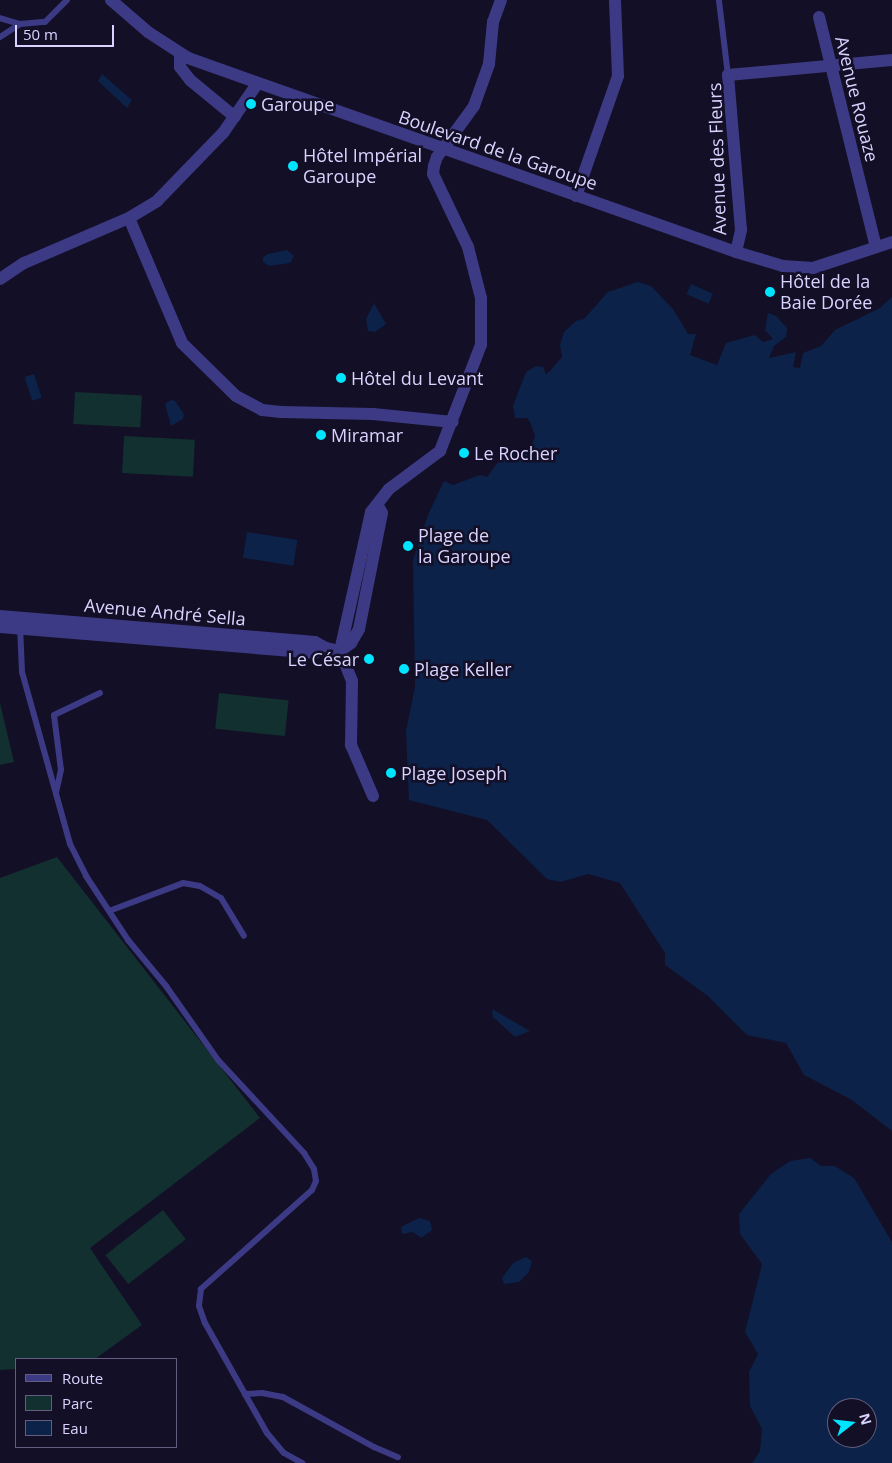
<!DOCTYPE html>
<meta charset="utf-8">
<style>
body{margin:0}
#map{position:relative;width:892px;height:1463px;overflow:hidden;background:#130f26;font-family:"Open Sans",sans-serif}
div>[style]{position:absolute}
.green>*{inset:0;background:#12302f;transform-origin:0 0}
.water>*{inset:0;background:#0c2248;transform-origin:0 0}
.service>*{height:6px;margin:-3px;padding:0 3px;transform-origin:3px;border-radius:3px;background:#3d3a85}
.minor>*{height:12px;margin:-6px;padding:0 6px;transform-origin:6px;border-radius:6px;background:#3d3a85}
.tertiary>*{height:12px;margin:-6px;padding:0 6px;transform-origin:6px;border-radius:6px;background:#3d3a85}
.dots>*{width:14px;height:14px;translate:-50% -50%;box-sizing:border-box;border:2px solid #130f26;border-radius:50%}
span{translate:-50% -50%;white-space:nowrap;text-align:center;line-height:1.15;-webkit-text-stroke:5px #130f26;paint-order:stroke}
.street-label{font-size:18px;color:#d9d4ff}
.poi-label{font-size:18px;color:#d9d4ff}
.left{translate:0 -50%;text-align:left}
.right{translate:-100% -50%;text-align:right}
.legend{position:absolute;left:15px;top:1358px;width:162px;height:90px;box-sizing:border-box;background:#130f26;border:1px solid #625e7d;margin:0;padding:6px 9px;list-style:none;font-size:15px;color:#d9d4ff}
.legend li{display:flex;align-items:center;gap:10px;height:25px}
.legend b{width:25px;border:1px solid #625e7d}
.north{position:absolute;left:827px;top:1398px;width:50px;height:50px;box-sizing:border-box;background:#130f26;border:1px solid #625e7d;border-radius:50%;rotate:74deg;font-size:14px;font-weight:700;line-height:20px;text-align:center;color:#d9d4ff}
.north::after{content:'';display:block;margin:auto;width:18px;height:22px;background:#00e5ff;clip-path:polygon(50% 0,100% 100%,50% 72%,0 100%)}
.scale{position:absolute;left:15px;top:25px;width:99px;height:22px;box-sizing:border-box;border:2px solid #d9d4ff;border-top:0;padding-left:6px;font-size:15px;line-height:18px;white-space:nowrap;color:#d9d4ff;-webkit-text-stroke:4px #130f26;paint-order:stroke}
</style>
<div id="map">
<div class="green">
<i style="left:75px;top:392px;width:67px;height:32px;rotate:3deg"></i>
<i style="left:124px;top:436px;width:71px;height:37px;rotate:3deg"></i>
<i style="left:219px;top:693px;width:70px;height:36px;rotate:6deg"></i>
<i style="clip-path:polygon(0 703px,14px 762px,0 765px)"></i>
<i style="clip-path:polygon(57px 857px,260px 1118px,90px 1248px,142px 1325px,95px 1359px,16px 1359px,16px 1369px,0 1370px,0 878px)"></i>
<i style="left:163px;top:1210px;width:37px;height:73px;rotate:52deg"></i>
</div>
<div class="water">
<i style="clip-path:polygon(102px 74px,132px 100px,127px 108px,98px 81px)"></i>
<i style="clip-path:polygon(287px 250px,294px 256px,290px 263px,269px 266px,263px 262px,263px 257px,268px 254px)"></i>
<i style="clip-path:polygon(638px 282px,651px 286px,673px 309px,688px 334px,696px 334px,690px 355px,717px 365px,726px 343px,755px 335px,763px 342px,773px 339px,765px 330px,768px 313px,776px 316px,787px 328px,786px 337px,774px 346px,769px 358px,796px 352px,793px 367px,800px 368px,803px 353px,821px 346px,835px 330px,880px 308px,892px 297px,892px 1131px,852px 1100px,804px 1075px,786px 1043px,747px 1035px,708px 996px,665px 965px,665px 953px,620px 883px,588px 874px,561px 882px,547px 879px,487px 820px,409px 800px,406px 731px,415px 687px,413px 560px,428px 515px,444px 481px,453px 485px,480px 475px,487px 477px,502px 457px,524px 450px,533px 442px,535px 436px,530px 422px,527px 418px,515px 418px,513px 406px,526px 372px,536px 366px,543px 367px,546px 374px,550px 371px,562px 357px,560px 345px,564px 332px,576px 321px,584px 319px,608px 292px)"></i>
<i style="left:691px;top:284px;width:24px;height:11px;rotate:24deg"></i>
<i style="clip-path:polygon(374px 303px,386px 324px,375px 332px,368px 331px,366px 319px)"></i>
<i style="left:34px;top:374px;width:25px;height:10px;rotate:72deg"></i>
<i style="clip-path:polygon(171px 400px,175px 401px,184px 414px,183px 419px,171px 426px,165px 404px)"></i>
<i style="left:247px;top:532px;width:51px;height:26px;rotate:9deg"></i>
<i style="clip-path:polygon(492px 1009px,530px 1031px,515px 1037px,493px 1017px)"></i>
<i style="clip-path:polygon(evenodd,810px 1158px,821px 1166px,835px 1166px,854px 1178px,892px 1242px,892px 1463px,752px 1463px,760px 1451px,762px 1429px,750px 1406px,749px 1372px,758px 1354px,745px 1332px,762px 1264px,740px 1234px,739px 1214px,771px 1174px,790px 1161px,810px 1158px,837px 1408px,867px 1408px,867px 1438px,837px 1438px,837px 1408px)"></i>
<i style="clip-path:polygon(419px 1218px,430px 1221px,432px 1230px,421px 1238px,413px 1232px,402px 1234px,401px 1227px)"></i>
<i style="clip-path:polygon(526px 1257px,532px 1261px,529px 1272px,519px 1282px,504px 1284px,502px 1278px,513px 1263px)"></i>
</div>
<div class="service">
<i style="left:719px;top:1px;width:75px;rotate:83.1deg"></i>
<i style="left:0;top:18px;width:21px;rotate:17deg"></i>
<i style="left:0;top:37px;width:24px;rotate:-33deg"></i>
<i style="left:20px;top:24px;width:25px;rotate:-5deg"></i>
<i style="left:45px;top:22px;width:31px;rotate:-45deg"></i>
<i style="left:20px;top:626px;width:46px;rotate:87.5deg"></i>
<i style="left:22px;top:672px;width:179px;rotate:74.4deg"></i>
<i style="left:70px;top:844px;width:36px;rotate:63deg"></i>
<i style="left:86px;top:876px;width:77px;rotate:56.7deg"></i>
<i style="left:128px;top:940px;width:60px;rotate:50.4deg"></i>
<i style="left:166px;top:986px;width:90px;rotate:54.9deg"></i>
<i style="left:218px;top:1060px;width:127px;rotate:47.2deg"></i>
<i style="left:304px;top:1153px;width:19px;rotate:58deg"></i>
<i style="left:314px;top:1169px;width:12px;rotate:81deg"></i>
<i style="left:316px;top:1181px;width:10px;rotate:114deg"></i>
<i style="left:312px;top:1190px;width:149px;rotate:138.3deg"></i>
<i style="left:201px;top:1289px;width:17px;rotate:97deg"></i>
<i style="left:199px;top:1306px;width:18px;rotate:71deg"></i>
<i style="left:205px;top:1323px;width:81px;rotate:60.6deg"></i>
<i style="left:245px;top:1394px;width:17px;rotate:-3deg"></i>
<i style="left:262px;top:1393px;width:21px;rotate:11deg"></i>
<i style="left:283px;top:1397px;width:104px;rotate:28.8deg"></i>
<i style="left:374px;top:1447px;width:26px;rotate:23deg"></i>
<i style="left:56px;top:793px;width:24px;rotate:-78deg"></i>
<i style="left:61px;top:770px;width:55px;rotate:-97.3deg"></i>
<i style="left:54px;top:715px;width:51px;rotate:-25.6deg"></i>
<i style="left:109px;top:911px;width:79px;rotate:-20.7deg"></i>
<i style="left:183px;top:883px;width:17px;rotate:10deg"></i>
<i style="left:200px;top:886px;width:24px;rotate:30deg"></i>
<i style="left:221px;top:898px;width:44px;rotate:58.8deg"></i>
<i style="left:245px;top:1394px;width:45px;rotate:60.6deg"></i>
<i style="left:267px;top:1433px;width:26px;rotate:50deg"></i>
<i style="left:284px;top:1453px;width:21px;rotate:29deg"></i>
</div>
<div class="minor">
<i style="left:819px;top:17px;width:237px;rotate:76.1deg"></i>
<i style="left:180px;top:54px;width:13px;rotate:90deg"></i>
<i style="left:180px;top:67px;width:16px;rotate:52deg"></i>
<i style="left:190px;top:80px;width:58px;rotate:39.4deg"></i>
<i style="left:576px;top:196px;width:127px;rotate:-70.7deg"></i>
<i style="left:618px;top:76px;width:76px;rotate:-92.3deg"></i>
<i style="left:129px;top:218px;width:136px;rotate:67deg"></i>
<i style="left:182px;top:343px;width:76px;rotate:44.5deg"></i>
<i style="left:236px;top:396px;width:30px;rotate:28deg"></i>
<i style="left:262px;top:410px;width:19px;rotate:6deg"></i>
<i style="left:281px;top:412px;width:92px;rotate:1.2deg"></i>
<i style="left:373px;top:414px;width:80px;rotate:5.7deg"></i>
<i style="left:736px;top:252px;width:23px;rotate:-77deg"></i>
<i style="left:741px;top:230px;width:156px;rotate:-94.8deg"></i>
<i style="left:728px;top:75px;width:165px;rotate:-5.2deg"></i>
<i style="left:0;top:279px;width:29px;rotate:-34deg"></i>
<i style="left:24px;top:263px;width:114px;rotate:-23.2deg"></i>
<i style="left:129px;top:218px;width:33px;rotate:-31deg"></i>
<i style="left:157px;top:201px;width:95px;rotate:-45.9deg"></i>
<i style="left:223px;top:133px;width:60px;rotate:-55.2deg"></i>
<i style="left:0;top:616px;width:316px;rotate:4.7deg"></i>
<i style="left:315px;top:642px;width:13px;rotate:29deg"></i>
<i style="left:326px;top:648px;width:14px;rotate:12deg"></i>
<i style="left:0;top:627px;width:315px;rotate:4.7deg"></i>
<i style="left:314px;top:653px;width:13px;rotate:-23deg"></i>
<i style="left:340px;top:651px;width:14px;rotate:-36deg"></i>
<i style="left:351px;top:643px;width:16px;rotate:-60deg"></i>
<i style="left:359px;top:629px;width:118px;rotate:-78.8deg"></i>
<i style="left:382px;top:513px;width:8px;rotate:-120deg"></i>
<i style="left:373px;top:796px;width:56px;rotate:-113.3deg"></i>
<i style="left:351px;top:745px;width:64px;rotate:-89.1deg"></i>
<i style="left:352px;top:681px;width:32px;rotate:-112deg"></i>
<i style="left:340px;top:651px;width:142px;rotate:-77.4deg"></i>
<i style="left:371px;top:512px;width:29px;rotate:-52deg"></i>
<i style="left:389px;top:489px;width:64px;rotate:-36.7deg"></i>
<i style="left:440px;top:451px;width:114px;rotate:-68.9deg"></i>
<i style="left:481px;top:345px;width:47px;rotate:-90deg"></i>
<i style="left:481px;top:298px;width:53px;rotate:-104.3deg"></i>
<i style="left:468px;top:247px;width:81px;rotate:-115.6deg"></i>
<i style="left:433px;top:174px;width:8px;rotate:-83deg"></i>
<i style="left:434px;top:166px;width:9px;rotate:-72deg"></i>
<i style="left:437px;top:157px;width:63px;rotate:-54deg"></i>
<i style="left:474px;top:106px;width:45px;rotate:-70.3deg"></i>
<i style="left:489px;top:64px;width:42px;rotate:-84.6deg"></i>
<i style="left:493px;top:22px;width:23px;rotate:-70deg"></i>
</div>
<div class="tertiary">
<i style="left:111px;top:0;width:49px;rotate:40.9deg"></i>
<i style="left:148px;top:32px;width:48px;rotate:33deg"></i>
<i style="left:188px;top:58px;width:581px;rotate:19.49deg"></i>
<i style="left:736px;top:252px;width:49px;rotate:16.6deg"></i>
<i style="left:783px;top:266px;width:30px;rotate:4deg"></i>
<i style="left:813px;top:268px;width:83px;rotate:-18.2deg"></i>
</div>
<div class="dots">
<i style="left:251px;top:104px;background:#00e5ff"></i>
<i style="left:293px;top:166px;background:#00e5ff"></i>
<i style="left:770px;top:292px;background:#00e5ff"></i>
<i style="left:341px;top:378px;background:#00e5ff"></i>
<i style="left:321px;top:435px;background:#00e5ff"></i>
<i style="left:464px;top:453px;background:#00e5ff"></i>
<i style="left:408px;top:546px;background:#00e5ff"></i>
<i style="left:369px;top:659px;background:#00e5ff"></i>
<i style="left:404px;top:669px;background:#00e5ff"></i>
<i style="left:391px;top:773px;background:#00e5ff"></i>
</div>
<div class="street-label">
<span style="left:857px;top:99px;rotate:76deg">Avenue Rouaze</span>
<span style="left:498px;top:150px;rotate:19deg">Boulevard de la Garoupe</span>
<span style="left:717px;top:159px;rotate:-92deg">Avenue des Fleurs</span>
<span style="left:165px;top:612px;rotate:5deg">Avenue André Sella</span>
</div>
<div class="poi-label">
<span class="left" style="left:261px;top:104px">Garoupe</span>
<span class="left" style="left:303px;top:166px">Hôtel Impérial<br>Garoupe</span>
<span class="left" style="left:780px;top:292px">Hôtel de la<br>Baie Dorée</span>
<span class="left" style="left:351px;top:378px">Hôtel du Levant</span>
<span class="left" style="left:331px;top:435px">Miramar</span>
<span class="left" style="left:474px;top:453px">Le Rocher</span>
<span class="left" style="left:418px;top:546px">Plage de<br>la Garoupe</span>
<span class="right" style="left:359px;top:659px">Le César</span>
<span class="left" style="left:414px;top:669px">Plage Keller</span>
<span class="left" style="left:401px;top:773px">Plage Joseph</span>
</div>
<ul class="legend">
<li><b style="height:6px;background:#3d3a85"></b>Route</li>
<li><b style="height:14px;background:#12302f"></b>Parc</li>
<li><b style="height:14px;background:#0c2248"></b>Eau</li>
</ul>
<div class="north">N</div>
<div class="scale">50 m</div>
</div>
